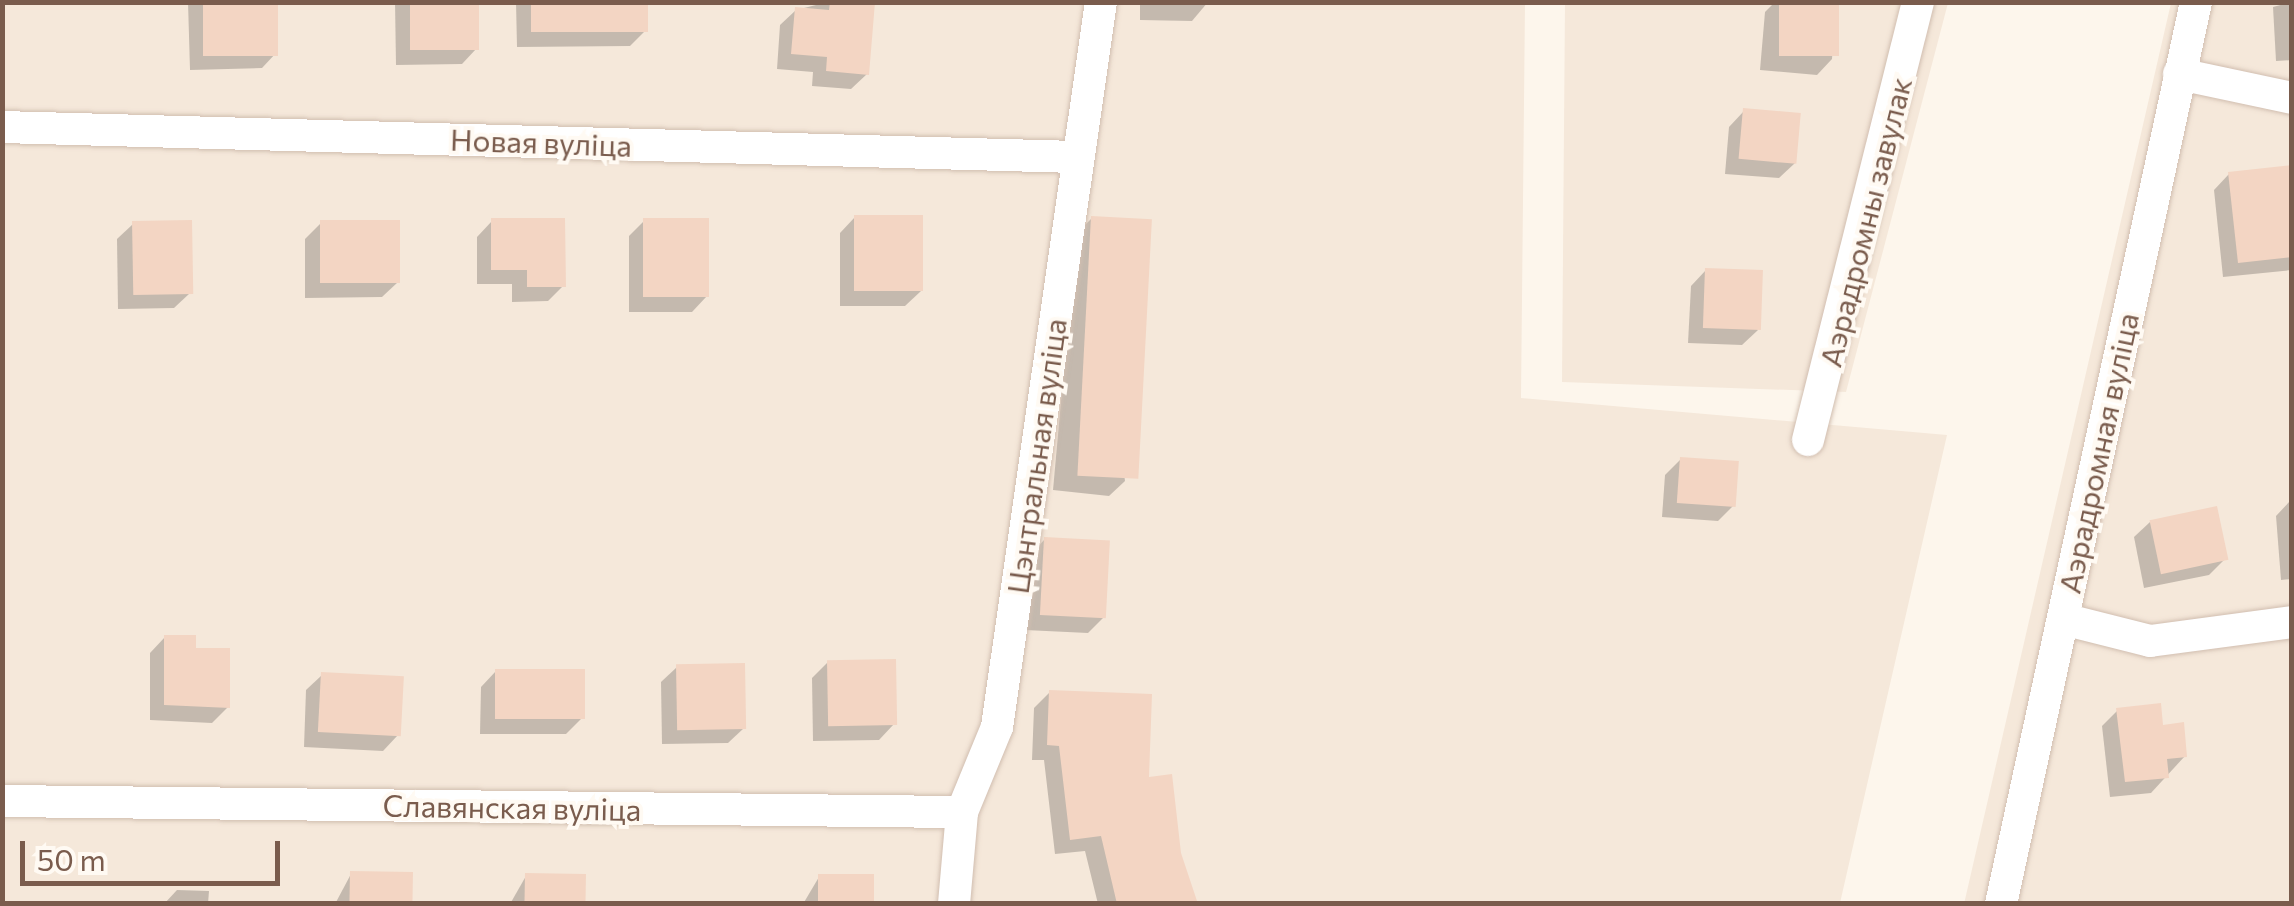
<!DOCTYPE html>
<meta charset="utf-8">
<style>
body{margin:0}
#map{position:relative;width:2294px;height:906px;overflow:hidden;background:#fdf6ec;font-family:Commissioner,sans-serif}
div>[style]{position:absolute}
.residential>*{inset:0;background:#f5e8da}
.shadow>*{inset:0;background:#0003}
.building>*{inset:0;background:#f3d5c3;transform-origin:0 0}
.roads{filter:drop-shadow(0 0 2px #d1beb0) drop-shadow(0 0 2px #d1beb0)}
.minor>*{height:32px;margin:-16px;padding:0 16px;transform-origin:16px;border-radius:16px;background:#fff}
span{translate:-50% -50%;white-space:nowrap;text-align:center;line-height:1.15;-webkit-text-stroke:8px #fffaf3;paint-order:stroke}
.street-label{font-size:30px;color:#7a5c4d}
.frame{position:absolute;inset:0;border:5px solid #7a5c4d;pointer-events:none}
.scale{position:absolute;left:20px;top:841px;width:260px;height:45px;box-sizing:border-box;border:5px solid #7a5c4d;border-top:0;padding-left:12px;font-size:30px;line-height:35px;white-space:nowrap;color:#7a5c4d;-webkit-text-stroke:8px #fffaf3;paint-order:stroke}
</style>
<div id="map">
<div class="residential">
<i style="clip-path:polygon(2px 3px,1525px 3px,1521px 398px,1947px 435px,1840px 903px,3px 903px)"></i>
<i style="clip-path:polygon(1565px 3px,1948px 3px,1846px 392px,1562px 382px)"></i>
<i style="clip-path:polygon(2171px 3px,2291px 3px,2291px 903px,1964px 904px)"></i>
</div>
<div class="shadow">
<i style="clip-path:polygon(188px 2px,276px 2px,277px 52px,262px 68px,190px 70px)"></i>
<i style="clip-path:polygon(395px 2px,477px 2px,477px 48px,462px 64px,396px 65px)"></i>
<i style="clip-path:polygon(516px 2px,645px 2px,645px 31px,630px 46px,517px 47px)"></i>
<i style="clip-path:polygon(828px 2px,872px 2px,867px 74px,851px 89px,812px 86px,813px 72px,777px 69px,780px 25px,796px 10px)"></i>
<i style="clip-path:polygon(1140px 2px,1208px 2px,1192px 21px,1140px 20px)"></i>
<i style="clip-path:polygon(1775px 2px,1836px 2px,1832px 59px,1817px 75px,1760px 70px,1765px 12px)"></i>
<i style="clip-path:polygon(2292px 2px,2292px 60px,2276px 61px,2273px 7px)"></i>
<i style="clip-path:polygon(1744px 111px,1795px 163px,1779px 178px,1725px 174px,1729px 127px)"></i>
<i style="clip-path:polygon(2292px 170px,2292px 270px,2223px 277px,2214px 190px,2229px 174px)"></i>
<i style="clip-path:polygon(855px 217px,921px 291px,905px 306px,840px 306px,840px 233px)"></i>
<i style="clip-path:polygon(1092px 218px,1125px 481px,1109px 496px,1053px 490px,1076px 234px)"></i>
<i style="clip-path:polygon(492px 221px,563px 286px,548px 301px,512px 302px,512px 284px,477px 284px,477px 237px)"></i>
<i style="clip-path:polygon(644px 221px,707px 296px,692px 312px,629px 312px,629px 236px)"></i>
<i style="clip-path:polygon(321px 223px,398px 282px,382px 297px,305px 298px,305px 239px)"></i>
<i style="clip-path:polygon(133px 224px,190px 293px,174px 308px,118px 309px,117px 239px)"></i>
<i style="clip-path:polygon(1706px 270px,1758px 330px,1742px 345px,1688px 343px,1691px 286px)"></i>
<i style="clip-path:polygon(1680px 460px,1734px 505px,1718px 521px,1662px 517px,1665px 475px)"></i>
<i style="clip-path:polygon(2291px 500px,2292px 579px,2281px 580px,2276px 516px)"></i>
<i style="clip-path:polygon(2150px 522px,2225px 559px,2209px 575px,2144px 588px,2134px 537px)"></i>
<i style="clip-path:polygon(1045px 539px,1103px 618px,1088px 633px,1025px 630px,1030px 555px)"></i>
<i style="clip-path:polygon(165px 637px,193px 651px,228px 707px,212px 723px,150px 720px,150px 653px)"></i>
<i style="clip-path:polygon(828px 662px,894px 724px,879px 740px,813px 741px,812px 678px)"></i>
<i style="clip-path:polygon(677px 667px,744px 728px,728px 743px,662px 744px,661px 682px)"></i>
<i style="clip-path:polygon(496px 671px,582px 718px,566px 734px,480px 734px,481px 687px)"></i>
<i style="clip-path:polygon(322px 675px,398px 735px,383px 751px,304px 747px,306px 690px)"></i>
<i style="clip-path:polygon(1050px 692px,1146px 780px,1195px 904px,1098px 904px,1085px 851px,1055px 854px,1044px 760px,1032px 760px,1034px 708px)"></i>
<i style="clip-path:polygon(2118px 710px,2161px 728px,2185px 756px,2151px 793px,2110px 797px,2102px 726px)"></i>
<i style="clip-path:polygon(351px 874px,410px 904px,335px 904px)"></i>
<i style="clip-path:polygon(526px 876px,583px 904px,510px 904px)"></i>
<i style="clip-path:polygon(819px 877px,871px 904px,803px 904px)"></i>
<i style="clip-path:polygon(177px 890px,209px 891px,208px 904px,164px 904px)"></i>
</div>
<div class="building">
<i style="left:203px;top:2px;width:75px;height:54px"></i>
<i style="left:410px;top:2px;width:69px;height:48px"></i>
<i style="left:531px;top:2px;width:117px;height:30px"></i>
<i style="clip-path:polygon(830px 2px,875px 2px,869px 75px,826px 71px,827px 57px,791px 54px,795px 7px,829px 10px)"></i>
<i style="left:1779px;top:2px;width:60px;height:54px"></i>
<i style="left:1743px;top:108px;width:58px;height:51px;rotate:5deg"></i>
<i style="clip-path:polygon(2292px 165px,2292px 257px,2238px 263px,2228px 172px)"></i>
<i style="left:854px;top:215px;width:69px;height:76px"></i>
<i style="left:1091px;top:216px;width:61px;height:260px;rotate:3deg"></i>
<i style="clip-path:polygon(491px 218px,565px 218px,566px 287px,527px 287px,527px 270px,491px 270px)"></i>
<i style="left:643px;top:218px;width:66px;height:79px"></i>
<i style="left:192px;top:220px;width:74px;height:60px;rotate:89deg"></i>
<i style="left:400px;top:220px;width:63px;height:80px;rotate:90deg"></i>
<i style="left:1705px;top:268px;width:58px;height:60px;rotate:2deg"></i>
<i style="left:1680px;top:457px;width:59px;height:46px;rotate:4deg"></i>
<i style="left:2217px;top:506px;width:55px;height:69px;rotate:78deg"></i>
<i style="left:1044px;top:537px;width:66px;height:78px;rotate:3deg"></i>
<i style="clip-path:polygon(164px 635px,196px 635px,196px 648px,230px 648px,230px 708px,164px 705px)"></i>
<i style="left:896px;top:659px;width:66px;height:69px;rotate:89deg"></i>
<i style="left:745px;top:663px;width:66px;height:69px;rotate:89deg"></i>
<i style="left:495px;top:669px;width:90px;height:50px"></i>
<i style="left:321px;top:672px;width:83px;height:60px;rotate:3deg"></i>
<i style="clip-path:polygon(1049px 690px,1152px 694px,1149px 777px,1172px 774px,1181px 853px,1198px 904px,1117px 904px,1101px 836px,1070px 840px,1059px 746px,1047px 745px)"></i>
<i style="clip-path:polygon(2161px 703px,2163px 725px,2184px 722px,2187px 757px,2167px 759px,2169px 778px,2125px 782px,2116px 708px)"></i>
<i style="left:350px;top:871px;width:63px;height:33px;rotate:1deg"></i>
<i style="left:525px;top:873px;width:61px;height:31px;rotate:1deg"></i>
<i style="left:874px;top:874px;width:30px;height:56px;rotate:90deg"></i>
</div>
<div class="roads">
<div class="minor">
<i style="left:2179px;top:74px;width:116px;rotate:12deg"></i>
<i style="left:2px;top:127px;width:1077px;rotate:1.6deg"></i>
<i style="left:1808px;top:440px;width:452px;rotate:-75.9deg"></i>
<i style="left:2063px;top:619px;width:90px;rotate:14.2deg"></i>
<i style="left:2150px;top:641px;width:143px;rotate:-7.6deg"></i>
<i style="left:2px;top:801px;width:960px;rotate:0.66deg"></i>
<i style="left:954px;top:904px;width:92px;rotate:-85deg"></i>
<i style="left:962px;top:812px;width:92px;rotate:-67.6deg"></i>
<i style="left:997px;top:727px;width:732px;rotate:-81.84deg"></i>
<i style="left:2001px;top:904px;width:923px;rotate:-77.8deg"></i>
</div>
</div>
<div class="street-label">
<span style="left:541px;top:142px;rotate:2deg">Новая вуліца</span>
<span style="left:1865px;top:222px;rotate:-76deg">Аэрадромны завулак</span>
<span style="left:2098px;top:453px;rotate:-78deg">Аэрадромная вуліца</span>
<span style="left:1036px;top:456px;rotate:-82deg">Цэнтральная вуліца</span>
<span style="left:512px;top:807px;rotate:1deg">Славянская вуліца</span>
</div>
<div class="frame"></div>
<div class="scale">50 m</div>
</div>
